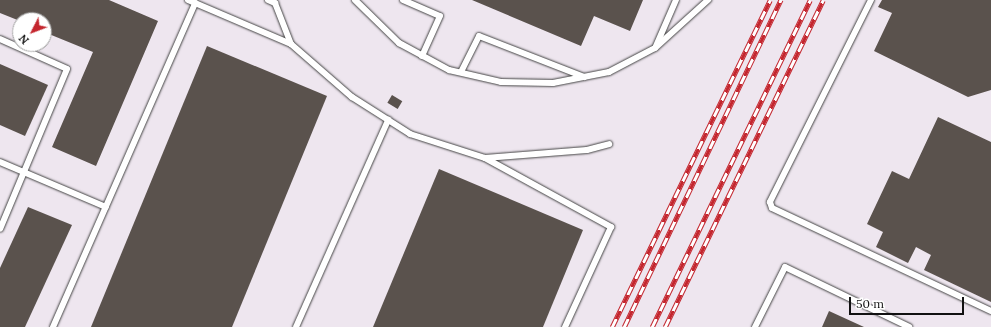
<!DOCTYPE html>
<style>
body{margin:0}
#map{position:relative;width:991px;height:327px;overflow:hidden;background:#fffdf5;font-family:Lora,serif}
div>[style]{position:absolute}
.industrial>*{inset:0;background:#eee6ef}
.building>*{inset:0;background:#5a524d;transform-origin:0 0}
.roads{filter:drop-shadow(0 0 1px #444) drop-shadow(0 0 1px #444)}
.lane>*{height:6px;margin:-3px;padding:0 3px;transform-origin:3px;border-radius:3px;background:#fff}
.rail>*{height:4.5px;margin-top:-2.25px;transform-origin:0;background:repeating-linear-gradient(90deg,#fff 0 9px,#c4262e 0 18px);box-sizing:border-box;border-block:1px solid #c4262e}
span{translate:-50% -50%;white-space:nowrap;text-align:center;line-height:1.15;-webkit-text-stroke:4px #fff;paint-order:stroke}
.north{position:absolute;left:12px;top:12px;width:40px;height:40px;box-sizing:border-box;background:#fff;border:1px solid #a0a0a0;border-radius:50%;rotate:228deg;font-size:11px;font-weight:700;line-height:16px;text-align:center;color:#111}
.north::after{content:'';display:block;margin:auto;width:14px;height:18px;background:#c4262e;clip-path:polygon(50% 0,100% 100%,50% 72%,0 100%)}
.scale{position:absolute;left:849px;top:297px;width:115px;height:18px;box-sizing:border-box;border:2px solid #111;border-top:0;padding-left:5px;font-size:12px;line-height:14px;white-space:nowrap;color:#111;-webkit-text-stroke:3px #fff;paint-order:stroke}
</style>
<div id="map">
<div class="industrial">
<i style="clip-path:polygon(evenodd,0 0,991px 0,991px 327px,0 327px,0 0,20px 20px,44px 20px,44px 44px,20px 44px,20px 20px)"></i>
</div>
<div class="building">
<i style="clip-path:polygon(0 0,109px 0,158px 21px,96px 166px,52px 147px,93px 52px,44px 32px,44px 20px,20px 21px,0 13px)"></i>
<i style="clip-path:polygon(472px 0,643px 0,630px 31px,594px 16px,581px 46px)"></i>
<i style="clip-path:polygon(882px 0,991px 0,991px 90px,968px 97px,874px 51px,892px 13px,878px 7px)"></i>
<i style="clip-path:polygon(207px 46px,327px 96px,232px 327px,91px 327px)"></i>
<i style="clip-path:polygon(0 64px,48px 85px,25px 136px,0 125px)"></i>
<i style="left:392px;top:95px;width:12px;height:9px;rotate:31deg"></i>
<i style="clip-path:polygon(938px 117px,991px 142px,991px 302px,924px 270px,931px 255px,916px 247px,908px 263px,876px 247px,883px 232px,867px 224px,892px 171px,909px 179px)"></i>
<i style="clip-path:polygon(439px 169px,583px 230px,543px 327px,373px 327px)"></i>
<i style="clip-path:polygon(28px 207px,72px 225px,25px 327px,0 327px,0 268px)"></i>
<i style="clip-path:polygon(829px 311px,864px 327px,822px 327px)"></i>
</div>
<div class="roads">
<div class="lane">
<i style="left:188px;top:0;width:112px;rotate:23.1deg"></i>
<i style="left:268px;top:0;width:8px;rotate:23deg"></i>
<i style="left:275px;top:3px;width:44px;rotate:68.7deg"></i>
<i style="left:291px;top:44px;width:81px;rotate:41deg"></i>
<i style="left:352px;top:97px;width:69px;rotate:32.5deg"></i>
<i style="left:410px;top:134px;width:79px;rotate:17.7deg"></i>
<i style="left:485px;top:158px;width:102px;rotate:-4.5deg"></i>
<i style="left:587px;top:150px;width:23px;rotate:-15deg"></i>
<i style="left:355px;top:0;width:62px;rotate:44.3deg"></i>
<i style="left:399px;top:43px;width:57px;rotate:28.4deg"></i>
<i style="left:449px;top:70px;width:53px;rotate:13deg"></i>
<i style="left:501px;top:82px;width:52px;rotate:1.1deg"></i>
<i style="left:553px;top:83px;width:57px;rotate:-11.1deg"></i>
<i style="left:609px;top:72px;width:52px;rotate:-27.6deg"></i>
<i style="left:655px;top:48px;width:72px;rotate:-42.2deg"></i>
<i style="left:403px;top:0;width:40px;rotate:23.4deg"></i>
<i style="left:440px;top:16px;width:44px;rotate:114.2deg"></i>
<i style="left:871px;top:0;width:226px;rotate:116.6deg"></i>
<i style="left:770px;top:202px;width:6px;rotate:72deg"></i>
<i style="left:772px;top:208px;width:242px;rotate:25.2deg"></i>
<i style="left:0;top:39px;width:73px;rotate:24.1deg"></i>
<i style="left:67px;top:69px;width:173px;rotate:112.7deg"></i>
<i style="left:656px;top:46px;width:50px;rotate:-66.5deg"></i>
<i style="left:461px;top:72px;width:40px;rotate:-63.4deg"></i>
<i style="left:479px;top:36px;width:113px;rotate:21.3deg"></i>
<i style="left:485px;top:158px;width:144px;rotate:28.7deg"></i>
<i style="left:611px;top:227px;width:110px;rotate:114.7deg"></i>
<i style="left:0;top:162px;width:115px;rotate:23deg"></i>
<i style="left:53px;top:327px;width:354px;rotate:-66.3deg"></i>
<i style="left:296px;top:327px;width:227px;rotate:-66deg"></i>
<i style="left:755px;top:327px;width:67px;rotate:-63.4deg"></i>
<i style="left:785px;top:267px;width:138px;rotate:25.8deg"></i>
</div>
</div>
<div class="rail">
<i style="left:612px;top:327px;width:363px;rotate:-64.2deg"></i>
<i style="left:624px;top:327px;width:363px;rotate:-64.4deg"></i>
<i style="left:652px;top:327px;width:363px;rotate:-64.2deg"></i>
<i style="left:665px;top:327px;width:363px;rotate:-64.2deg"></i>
</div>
<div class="north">N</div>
<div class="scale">50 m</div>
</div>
